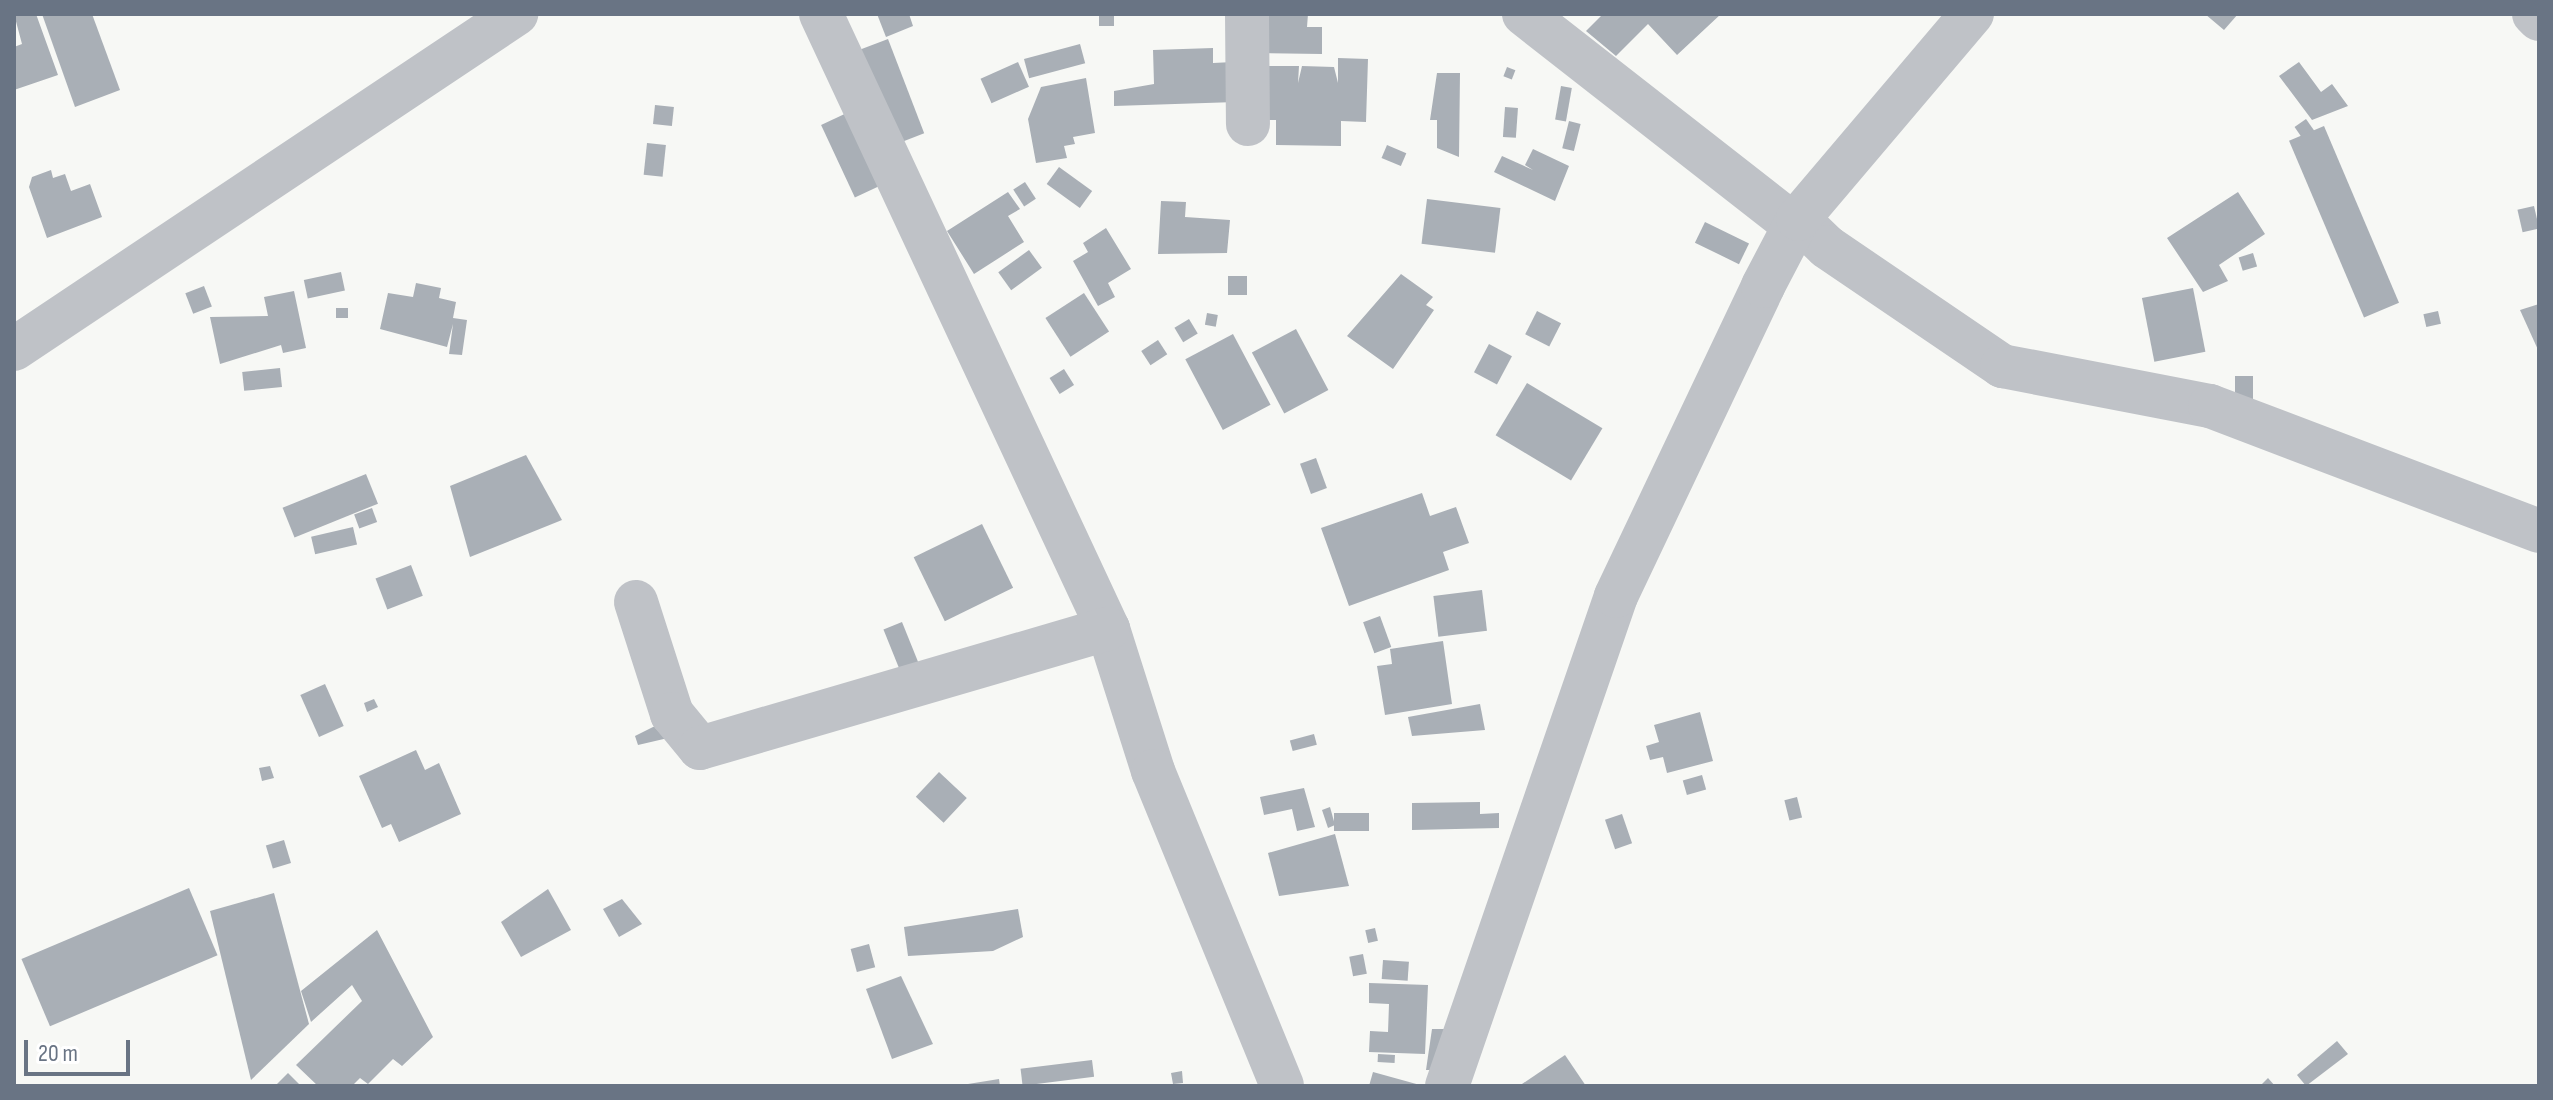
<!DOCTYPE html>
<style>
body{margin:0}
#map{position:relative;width:2553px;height:1100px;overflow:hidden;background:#f7f8f5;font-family:"Sofia Sans Condensed",sans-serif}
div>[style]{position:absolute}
.building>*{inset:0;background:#a9afb6;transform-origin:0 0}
.minor>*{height:44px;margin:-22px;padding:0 22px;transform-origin:22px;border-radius:22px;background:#bfc2c7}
span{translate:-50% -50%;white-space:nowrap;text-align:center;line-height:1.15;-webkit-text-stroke:8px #fff;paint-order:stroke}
.frame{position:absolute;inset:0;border:16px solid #697484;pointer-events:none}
.scale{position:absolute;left:24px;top:1040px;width:106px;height:36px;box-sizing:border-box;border:4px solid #697484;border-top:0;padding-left:10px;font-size:24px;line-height:28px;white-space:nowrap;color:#697484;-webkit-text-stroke:6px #fff;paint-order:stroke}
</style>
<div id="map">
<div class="building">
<i style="clip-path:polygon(14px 14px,36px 14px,58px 75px,14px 90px,14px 47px,22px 44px)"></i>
<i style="clip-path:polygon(42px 14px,92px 14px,120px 90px,75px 107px)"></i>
<i style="clip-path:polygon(877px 14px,909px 14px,913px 26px,886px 37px)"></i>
<i style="left:1099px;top:14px;width:15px;height:12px"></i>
<i style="clip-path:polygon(1259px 14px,1308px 14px,1307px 27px,1322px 27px,1322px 54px,1258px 53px)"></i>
<i style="clip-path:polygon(1603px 14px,1721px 14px,1677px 55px,1648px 24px,1616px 56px,1586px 31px)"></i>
<i style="clip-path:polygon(2205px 14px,2238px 14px,2224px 30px)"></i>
<i style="left:888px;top:39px;width:101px;height:31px;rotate:69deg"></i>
<i style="left:1080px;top:44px;width:20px;height:58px;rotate:75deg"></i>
<i style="clip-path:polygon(1213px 48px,1213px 63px,1233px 62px,1236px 102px,1114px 106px,1114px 91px,1154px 84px,1153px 50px)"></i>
<i style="clip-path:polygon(1338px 58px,1368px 59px,1366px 122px,1341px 121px,1341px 146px,1276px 145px,1276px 120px,1266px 120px,1267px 66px,1299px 66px,1298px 83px,1302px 66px,1334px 67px,1338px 83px)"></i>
<i style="left:1018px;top:62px;width:27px;height:41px;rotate:66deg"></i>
<i style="clip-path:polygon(2299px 62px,2321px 92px,2332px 84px,2348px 106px,2312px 120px,2279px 76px)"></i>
<i style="left:1507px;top:67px;width:9px;height:10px;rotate:21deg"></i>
<i style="clip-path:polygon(1437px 73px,1460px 73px,1459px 157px,1437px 148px,1437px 120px,1430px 120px)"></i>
<i style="clip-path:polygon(1086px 78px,1095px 133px,1073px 137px,1075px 144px,1064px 146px,1067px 158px,1036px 163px,1028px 119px,1041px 87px)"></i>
<i style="left:1561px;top:86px;width:11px;height:34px;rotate:10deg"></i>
<i style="left:655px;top:105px;width:19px;height:19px;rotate:6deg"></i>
<i style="left:1505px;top:107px;width:13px;height:30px;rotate:4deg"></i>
<i style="left:851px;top:111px;width:80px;height:33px;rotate:65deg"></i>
<i style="left:2306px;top:119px;width:16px;height:14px;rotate:55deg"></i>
<i style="left:1569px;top:121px;width:12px;height:28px;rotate:14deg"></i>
<i style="left:2324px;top:126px;width:192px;height:38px;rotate:67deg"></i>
<i style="left:647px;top:143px;width:19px;height:32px;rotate:6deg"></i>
<i style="left:1387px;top:145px;width:21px;height:14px;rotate:23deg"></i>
<i style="clip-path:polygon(1533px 149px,1569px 166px,1555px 201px,1494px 172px,1502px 156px,1533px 170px,1525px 165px)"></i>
<i style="left:1059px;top:167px;width:41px;height:21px;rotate:36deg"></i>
<i style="clip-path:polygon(51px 170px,53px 178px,65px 174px,71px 191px,90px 184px,102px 217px,47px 238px,29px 187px,32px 177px)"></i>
<i style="left:1025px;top:182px;width:20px;height:14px;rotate:57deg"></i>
<i style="clip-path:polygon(1008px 192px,1020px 209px,1008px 216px,1024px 242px,974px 274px,947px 231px)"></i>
<i style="clip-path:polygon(2238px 192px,2265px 234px,2219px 265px,2228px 281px,2203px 292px,2167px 238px)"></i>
<i style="left:1427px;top:199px;width:74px;height:45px;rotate:7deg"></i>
<i style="clip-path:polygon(1161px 201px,1186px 202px,1185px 217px,1230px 220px,1227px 253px,1158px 254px)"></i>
<i style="left:2534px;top:206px;width:23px;height:17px;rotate:77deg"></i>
<i style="left:1705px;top:222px;width:49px;height:23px;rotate:26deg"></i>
<i style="clip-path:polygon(1106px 228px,1131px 269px,1108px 283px,1115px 297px,1098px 306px,1073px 261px,1088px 252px,1083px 243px)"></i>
<i style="left:1029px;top:250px;width:22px;height:38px;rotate:54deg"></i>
<i style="left:2253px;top:253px;width:14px;height:15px;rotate:73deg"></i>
<i style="left:341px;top:272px;width:19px;height:38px;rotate:78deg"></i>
<i style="clip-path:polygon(1401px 274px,1433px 297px,1426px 305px,1434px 310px,1393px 369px,1347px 336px)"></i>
<i style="left:1247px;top:276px;width:19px;height:19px;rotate:90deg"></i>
<i style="clip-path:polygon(416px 283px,441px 288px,439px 298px,456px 302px,453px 318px,467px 320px,462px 355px,449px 354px,453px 324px,447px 347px,380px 329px,388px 293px,413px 297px)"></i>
<i style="left:204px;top:286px;width:22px;height:20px;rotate:69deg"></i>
<i style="left:2193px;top:288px;width:65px;height:52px;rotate:79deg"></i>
<i style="clip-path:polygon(294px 291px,306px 348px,283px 353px,281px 345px,220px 364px,210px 317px,268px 316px,264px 297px)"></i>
<i style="left:1084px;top:293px;width:46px;height:46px;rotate:57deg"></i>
<i style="clip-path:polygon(2539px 304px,2539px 352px,2520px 310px)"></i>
<i style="left:336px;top:308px;width:12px;height:10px"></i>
<i style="left:1537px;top:311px;width:27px;height:26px;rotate:27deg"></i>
<i style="left:2438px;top:311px;width:13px;height:15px;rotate:77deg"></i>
<i style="left:1207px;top:313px;width:11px;height:12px;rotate:10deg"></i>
<i style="left:1189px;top:319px;width:17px;height:17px;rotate:59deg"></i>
<i style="left:1296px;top:329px;width:69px;height:50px;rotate:62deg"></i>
<i style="left:1233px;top:334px;width:80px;height:54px;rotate:62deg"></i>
<i style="left:1158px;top:340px;width:17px;height:20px;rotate:57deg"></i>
<i style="left:1489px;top:344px;width:26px;height:32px;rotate:28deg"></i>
<i style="left:280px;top:368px;width:19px;height:38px;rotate:84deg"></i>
<i style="left:1064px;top:369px;width:19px;height:17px;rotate:58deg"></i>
<i style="left:2235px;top:376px;width:18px;height:25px"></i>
<i style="left:1527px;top:383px;width:88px;height:61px;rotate:31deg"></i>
<i style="clip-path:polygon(526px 455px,562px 520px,470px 557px,450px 486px)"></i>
<i style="left:1316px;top:458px;width:32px;height:17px;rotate:70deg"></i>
<i style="left:366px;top:474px;width:32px;height:90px;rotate:68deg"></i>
<i style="clip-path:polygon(1422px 493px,1430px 516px,1456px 507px,1469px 543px,1443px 552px,1449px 570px,1349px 606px,1321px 528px)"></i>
<i style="left:372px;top:508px;width:15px;height:19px;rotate:70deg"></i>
<i style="left:982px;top:524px;width:71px;height:76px;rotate:64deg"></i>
<i style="left:353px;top:527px;width:18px;height:43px;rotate:77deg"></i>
<i style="left:411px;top:565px;width:33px;height:38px;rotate:69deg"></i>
<i style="left:1482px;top:590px;width:41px;height:49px;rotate:83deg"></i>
<i style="left:1380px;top:616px;width:33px;height:18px;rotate:70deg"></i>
<i style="left:902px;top:622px;width:53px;height:20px;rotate:68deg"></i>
<i style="clip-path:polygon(1443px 641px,1452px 704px,1385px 715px,1377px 666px,1392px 664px,1390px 649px)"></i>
<i style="left:325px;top:684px;width:46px;height:27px;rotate:66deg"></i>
<i style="clip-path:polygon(374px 699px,378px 707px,367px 712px,364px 703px)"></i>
<i style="clip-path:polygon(1480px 704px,1485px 730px,1412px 736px,1408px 717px)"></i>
<i style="clip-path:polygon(1700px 712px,1713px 761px,1667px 773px,1663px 757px,1650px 760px,1646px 746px,1659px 742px,1654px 725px)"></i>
<i style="clip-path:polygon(663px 722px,668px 738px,638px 745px,635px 736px)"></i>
<i style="left:1314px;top:734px;width:11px;height:25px;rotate:75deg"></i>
<i style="clip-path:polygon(416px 750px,425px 770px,439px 763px,461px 814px,399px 842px,391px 824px,382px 828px,359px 776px)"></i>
<i style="clip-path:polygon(270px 766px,274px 778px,262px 781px,259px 768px)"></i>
<i style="left:939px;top:772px;width:38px;height:34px;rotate:43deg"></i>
<i style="left:1702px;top:775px;width:15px;height:20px;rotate:74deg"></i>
<i style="clip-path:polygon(1304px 788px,1315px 827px,1297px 831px,1292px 809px,1264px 815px,1260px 797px)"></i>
<i style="left:1797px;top:797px;width:21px;height:13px;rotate:76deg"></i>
<i style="clip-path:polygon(1480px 802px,1480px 814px,1499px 813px,1499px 828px,1412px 830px,1412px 803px)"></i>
<i style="clip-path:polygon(1330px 807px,1335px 825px,1328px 828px,1322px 810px)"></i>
<i style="left:1369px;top:813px;width:18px;height:35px;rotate:90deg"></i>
<i style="left:1622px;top:814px;width:31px;height:18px;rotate:71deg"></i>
<i style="clip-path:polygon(1335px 834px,1349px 886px,1279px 896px,1268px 853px)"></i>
<i style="left:284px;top:840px;width:24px;height:19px;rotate:73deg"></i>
<i style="left:189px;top:888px;width:73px;height:182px;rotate:67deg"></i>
<i style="clip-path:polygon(548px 889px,571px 930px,521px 957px,501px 922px)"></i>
<i style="clip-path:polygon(274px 893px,309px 1024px,251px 1080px,210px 911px)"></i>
<i style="clip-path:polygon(622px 899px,642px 924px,619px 937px,603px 909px)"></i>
<i style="clip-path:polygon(1018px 909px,1023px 937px,993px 951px,908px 956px,904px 927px)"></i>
<i style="left:1375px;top:928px;width:13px;height:10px;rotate:77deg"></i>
<i style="clip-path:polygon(377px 930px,433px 1037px,402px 1066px,393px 1059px,368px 1084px,360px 1078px,352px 1086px,318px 1086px,296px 1065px,362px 1001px,352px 985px,311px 1022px,301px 991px)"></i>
<i style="left:869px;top:944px;width:24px;height:19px;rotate:75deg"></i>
<i style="left:1363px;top:954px;width:20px;height:14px;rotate:79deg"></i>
<i style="left:1383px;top:960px;width:26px;height:19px;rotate:4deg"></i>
<i style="clip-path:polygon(901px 976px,933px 1044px,892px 1059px,866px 989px)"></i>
<i style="clip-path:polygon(1369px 983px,1428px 985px,1425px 1054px,1369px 1052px,1370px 1031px,1388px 1032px,1389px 1004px,1369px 1003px)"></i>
<i style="clip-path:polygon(1432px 1029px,1447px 1029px,1435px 1070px,1426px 1070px)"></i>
<i style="clip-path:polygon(2337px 1041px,2348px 1054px,2306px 1086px,2297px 1075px)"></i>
<i style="left:1378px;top:1054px;width:17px;height:8px;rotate:3deg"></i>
<i style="clip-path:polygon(1565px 1055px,1586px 1086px,1519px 1086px)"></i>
<i style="left:1092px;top:1060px;width:17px;height:72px;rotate:83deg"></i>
<i style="clip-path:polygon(1182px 1071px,1183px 1083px,1173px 1084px,1171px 1073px)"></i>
<i style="clip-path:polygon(1373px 1072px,1420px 1085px,1420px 1086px,1369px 1086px)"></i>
<i style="clip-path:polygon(288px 1073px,301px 1086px,275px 1086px)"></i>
<i style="clip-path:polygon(2268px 1078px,2275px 1086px,2260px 1086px)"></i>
<i style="clip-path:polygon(999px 1079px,1000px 1086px,968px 1086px,968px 1084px)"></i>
</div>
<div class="minor">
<i style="left:821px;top:14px;width:679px;rotate:64.98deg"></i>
<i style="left:1108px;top:629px;width:149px;rotate:72.4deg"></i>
<i style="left:1153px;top:771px;width:340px;rotate:67.7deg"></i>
<i style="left:1247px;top:14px;width:110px;rotate:89.5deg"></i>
<i style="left:1524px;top:14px;width:343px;rotate:38deg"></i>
<i style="left:2534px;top:14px;width:7px;rotate:45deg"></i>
<i style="left:1798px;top:219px;width:40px;rotate:44deg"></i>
<i style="left:1827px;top:247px;width:212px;rotate:34.2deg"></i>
<i style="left:2002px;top:366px;width:212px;rotate:10.9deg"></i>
<i style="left:2210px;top:406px;width:352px;rotate:20.8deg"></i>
<i style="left:14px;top:349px;width:604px;rotate:-33.72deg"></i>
<i style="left:636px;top:602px;width:118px;rotate:72.2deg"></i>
<i style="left:672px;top:714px;width:44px;rotate:50.5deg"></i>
<i style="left:700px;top:748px;width:425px;rotate:-16.3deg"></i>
<i style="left:1447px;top:1086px;width:518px;rotate:-70.97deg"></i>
<i style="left:1616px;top:596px;width:343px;rotate:-64.6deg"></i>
<i style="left:1763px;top:286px;width:76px;rotate:-62.4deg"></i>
<i style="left:1798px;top:219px;width:269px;rotate:-49.7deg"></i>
</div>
<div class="frame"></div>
<div class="scale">20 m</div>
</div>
